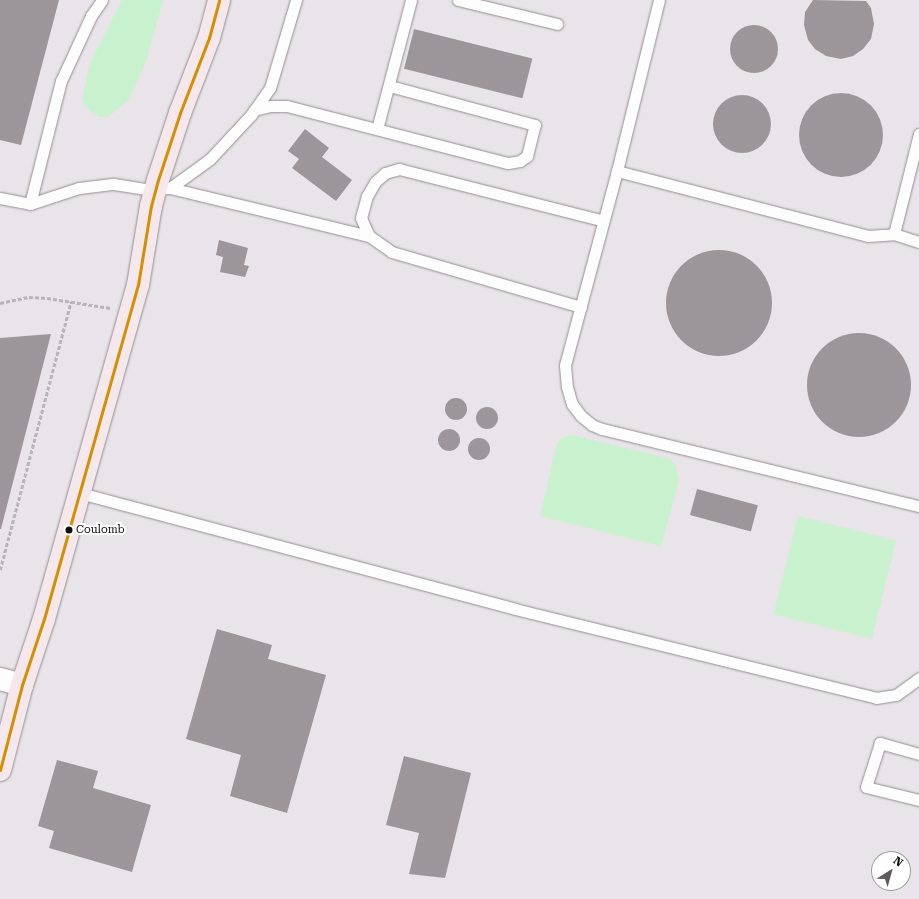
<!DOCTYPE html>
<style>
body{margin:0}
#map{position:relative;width:919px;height:899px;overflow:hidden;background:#faeff4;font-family:"Roboto Serif",serif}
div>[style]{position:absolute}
.industrial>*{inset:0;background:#e8e4e9}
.water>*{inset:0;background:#c8f1cd;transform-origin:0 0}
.building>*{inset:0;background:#9c969a;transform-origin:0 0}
.round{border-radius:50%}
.path>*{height:2.5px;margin-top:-1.25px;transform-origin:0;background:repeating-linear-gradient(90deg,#b7b5b6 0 4px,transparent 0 6px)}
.roads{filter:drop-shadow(0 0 1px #938e90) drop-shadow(0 0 1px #938e90)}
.lane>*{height:11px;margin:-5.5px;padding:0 5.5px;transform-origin:5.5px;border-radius:5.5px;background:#fefdfd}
.street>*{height:22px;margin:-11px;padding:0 11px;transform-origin:11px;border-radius:11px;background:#fefdfd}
.secondary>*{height:22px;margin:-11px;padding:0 11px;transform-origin:11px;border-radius:11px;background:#f4e8ec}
.bus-1>*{height:3px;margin:-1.5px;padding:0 1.5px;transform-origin:1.5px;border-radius:1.5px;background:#d48f02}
.dots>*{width:11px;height:11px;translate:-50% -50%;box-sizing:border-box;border:2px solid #fff;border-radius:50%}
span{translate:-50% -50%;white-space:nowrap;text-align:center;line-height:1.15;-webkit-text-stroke:4px #fff;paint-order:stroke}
.bus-label{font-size:11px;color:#0c0c0c}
.left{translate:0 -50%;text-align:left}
.north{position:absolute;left:871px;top:851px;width:40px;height:40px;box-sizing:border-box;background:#fff;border:1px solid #9e9e9e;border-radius:50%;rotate:37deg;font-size:11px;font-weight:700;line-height:16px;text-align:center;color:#0c0c0c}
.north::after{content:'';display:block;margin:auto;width:14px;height:18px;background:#5f5b5d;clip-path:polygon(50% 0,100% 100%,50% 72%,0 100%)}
</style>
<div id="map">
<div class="industrial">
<i style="clip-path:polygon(evenodd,0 0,919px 0,919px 899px,0 899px,0 0,879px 859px,903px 859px,903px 883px,879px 883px,879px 859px)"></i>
</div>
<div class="water">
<i style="clip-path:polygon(122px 0,163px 0,145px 64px,129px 99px,108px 117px,99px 117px,90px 111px,85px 106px,82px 99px,91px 61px)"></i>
<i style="clip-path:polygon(571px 435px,670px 459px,676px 466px,679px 480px,661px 546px,540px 516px,557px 444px,562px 438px)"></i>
<i style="left:798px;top:516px;width:101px;height:101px;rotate:14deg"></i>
</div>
<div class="building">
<i style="clip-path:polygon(0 0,59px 0,21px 145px,0 140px)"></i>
<i style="clip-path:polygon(813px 0,866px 1px,871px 8px,874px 24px,871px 39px,863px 49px,853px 56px,841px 59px,826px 56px,815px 49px,808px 40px,804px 25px,805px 12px)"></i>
<i class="round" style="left:730px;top:25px;width:48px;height:48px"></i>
<i style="left:414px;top:29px;width:122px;height:41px;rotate:14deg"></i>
<i class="round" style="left:799px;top:93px;width:84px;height:84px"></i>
<i class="round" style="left:713px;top:95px;width:58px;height:58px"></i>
<i style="clip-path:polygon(305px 129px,329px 148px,322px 157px,352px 180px,336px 201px,292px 168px,299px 159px,288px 151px)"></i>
<i style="clip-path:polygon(219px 240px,248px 248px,244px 265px,249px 266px,245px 277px,220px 272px,223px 257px,216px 255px)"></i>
<i class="round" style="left:666px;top:250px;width:106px;height:106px"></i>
<i class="round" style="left:807px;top:333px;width:104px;height:104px"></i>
<i style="clip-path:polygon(51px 334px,1px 529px,0 529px,0 338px)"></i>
<i class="round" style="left:445px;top:398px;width:22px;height:22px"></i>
<i class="round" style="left:476px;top:407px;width:22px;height:22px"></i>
<i class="round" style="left:438px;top:429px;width:22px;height:22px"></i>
<i class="round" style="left:468px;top:438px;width:22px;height:22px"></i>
<i style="left:697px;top:489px;width:63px;height:27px;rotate:15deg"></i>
<i style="clip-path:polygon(217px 629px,272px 645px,268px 659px,326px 675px,287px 813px,230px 796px,241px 755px,186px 739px)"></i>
<i style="clip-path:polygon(404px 756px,471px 773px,445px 878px,409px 874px,419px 833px,386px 825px)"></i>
<i style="clip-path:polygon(57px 760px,98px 771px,93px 788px,151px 805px,132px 872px,49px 848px,54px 831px,38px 826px)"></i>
</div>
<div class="path">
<i style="left:0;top:303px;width:30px;rotate:-12deg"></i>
<i style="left:29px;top:297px;width:18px;rotate:3deg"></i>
<i style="left:47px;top:298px;width:64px;rotate:9deg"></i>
<i style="left:0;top:570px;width:278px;rotate:-75.2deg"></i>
</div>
<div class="roads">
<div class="lane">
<i style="left:458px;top:0;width:102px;rotate:13.6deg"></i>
<i style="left:659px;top:0;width:176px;rotate:103.8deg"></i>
<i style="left:617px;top:171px;width:259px;rotate:14.5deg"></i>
<i style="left:868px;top:236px;width:26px;rotate:-4deg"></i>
<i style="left:894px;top:234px;width:26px;rotate:18deg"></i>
<i style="left:254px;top:110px;width:16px;rotate:-14deg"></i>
<i style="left:270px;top:106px;width:17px"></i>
<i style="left:287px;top:106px;width:228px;rotate:14.5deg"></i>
<i style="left:508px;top:163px;width:12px;rotate:-9deg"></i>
<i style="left:520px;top:161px;width:9px;rotate:-36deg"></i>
<i style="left:527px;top:156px;width:32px;rotate:-76deg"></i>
<i style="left:535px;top:125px;width:151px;rotate:-165deg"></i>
<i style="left:377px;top:129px;width:133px;rotate:-75.2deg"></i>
<i style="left:617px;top:171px;width:201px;rotate:105deg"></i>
<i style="left:565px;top:365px;width:22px;rotate:85deg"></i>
<i style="left:567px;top:387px;width:18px;rotate:74deg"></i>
<i style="left:572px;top:404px;width:15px;rotate:53deg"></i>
<i style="left:581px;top:416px;width:14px;rotate:39deg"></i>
<i style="left:592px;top:425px;width:11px;rotate:22deg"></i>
<i style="left:602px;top:429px;width:326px;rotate:13.7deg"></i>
<i style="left:170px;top:188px;width:205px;rotate:13.6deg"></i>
<i style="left:0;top:198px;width:31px;rotate:11deg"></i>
<i style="left:30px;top:204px;width:52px;rotate:-18.1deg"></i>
<i style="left:79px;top:188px;width:35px;rotate:-7deg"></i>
<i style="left:114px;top:184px;width:31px;rotate:9deg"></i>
<i style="left:145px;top:189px;width:25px;rotate:-2deg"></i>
<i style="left:170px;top:188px;width:49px;rotate:-35.9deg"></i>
<i style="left:210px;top:159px;width:60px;rotate:-47deg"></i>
<i style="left:251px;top:115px;width:33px;rotate:-55deg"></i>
<i style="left:270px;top:88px;width:92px;rotate:-73.5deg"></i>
<i style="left:30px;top:204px;width:127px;rotate:-75.9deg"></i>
<i style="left:61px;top:81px;width:72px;rotate:-65.2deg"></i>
<i style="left:91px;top:16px;width:19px;rotate:-55deg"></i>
<i style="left:894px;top:234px;width:103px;rotate:-76deg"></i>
<i style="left:581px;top:307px;width:197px;rotate:-163.8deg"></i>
<i style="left:392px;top:252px;width:28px;rotate:-145deg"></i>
<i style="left:369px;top:236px;width:20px;rotate:-114deg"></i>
<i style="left:361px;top:218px;width:23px;rotate:-75deg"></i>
<i style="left:367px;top:196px;width:16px;rotate:-60deg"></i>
<i style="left:375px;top:182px;width:13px;rotate:-42deg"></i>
<i style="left:385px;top:173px;width:15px;rotate:-16deg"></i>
<i style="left:399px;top:169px;width:211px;rotate:14.2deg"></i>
<i style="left:80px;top:493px;width:450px;rotate:14.9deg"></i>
<i style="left:515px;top:609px;width:372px;rotate:13.8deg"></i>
<i style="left:876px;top:698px;width:20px;rotate:-9deg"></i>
<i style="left:896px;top:695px;width:29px;rotate:-36deg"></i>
<i style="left:919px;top:754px;width:41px;rotate:-164.2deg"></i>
<i style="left:880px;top:743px;width:46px;rotate:107.7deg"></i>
<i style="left:866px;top:787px;width:55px;rotate:13.8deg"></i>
</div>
<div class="street">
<i style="left:0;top:679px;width:23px;rotate:15deg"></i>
</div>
<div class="secondary">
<i style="left:0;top:770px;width:88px;rotate:-75.5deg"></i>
<i style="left:22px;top:685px;width:70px;rotate:-71.6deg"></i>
<i style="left:44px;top:619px;width:347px;rotate:-74.3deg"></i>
<i style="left:138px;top:285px;width:80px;rotate:-80.7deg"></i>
<i style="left:151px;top:206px;width:27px;rotate:-75deg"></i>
<i style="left:158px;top:180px;width:71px;rotate:-71.8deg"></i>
<i style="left:180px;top:113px;width:80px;rotate:-68.9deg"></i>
<i style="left:209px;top:38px;width:39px;rotate:-75deg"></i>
</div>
</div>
<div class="bus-1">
<i style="left:0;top:770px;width:88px;rotate:-75.5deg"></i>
<i style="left:22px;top:685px;width:70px;rotate:-71.6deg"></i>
<i style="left:44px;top:619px;width:347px;rotate:-74.3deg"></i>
<i style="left:138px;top:285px;width:80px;rotate:-80.7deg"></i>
<i style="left:151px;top:206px;width:27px;rotate:-75deg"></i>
<i style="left:158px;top:180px;width:71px;rotate:-71.8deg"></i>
<i style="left:180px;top:113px;width:80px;rotate:-68.9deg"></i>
<i style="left:209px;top:38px;width:39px;rotate:-75deg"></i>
</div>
<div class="dots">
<i style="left:69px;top:530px;background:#0c0c0c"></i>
</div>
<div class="bus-label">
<span class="left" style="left:76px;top:530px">Coulomb</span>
</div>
<div class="north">N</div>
</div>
